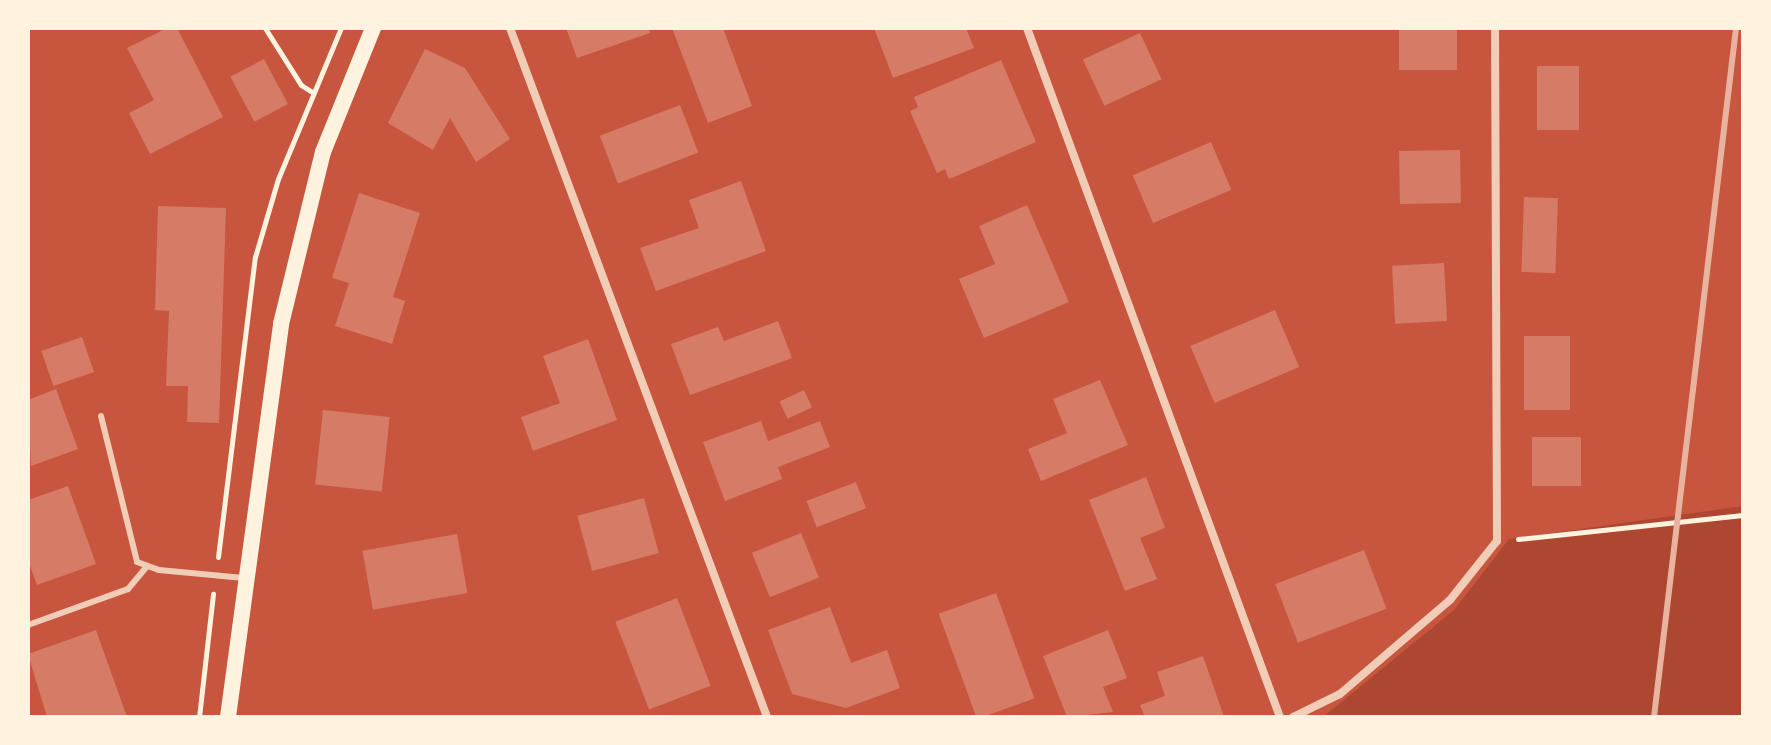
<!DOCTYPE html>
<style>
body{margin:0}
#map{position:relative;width:1771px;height:745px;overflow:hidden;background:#c8553d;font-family:Commissioner,sans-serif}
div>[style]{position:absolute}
.green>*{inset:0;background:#ae4732}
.building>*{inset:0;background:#d67c66;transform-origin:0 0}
.path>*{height:5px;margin:-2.5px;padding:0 2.5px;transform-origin:2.5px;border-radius:2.5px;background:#fff3e0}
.service>*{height:6px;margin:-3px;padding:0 3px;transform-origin:3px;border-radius:3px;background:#f1ccb7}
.minor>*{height:8px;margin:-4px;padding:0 4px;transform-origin:4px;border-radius:4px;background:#f1ccb7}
.secondary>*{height:16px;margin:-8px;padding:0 8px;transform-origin:8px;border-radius:8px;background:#fff3e0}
.rail>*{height:6px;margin:-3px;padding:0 3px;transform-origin:3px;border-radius:3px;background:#e9b49f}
span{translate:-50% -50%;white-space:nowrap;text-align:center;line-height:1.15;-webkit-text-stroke:6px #fff3e0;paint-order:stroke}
.frame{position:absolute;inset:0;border:30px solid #fff3e0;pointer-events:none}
</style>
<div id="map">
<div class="green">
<i style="clip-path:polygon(1743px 506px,1743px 717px,1323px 717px,1454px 610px,1509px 539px)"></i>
</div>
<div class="building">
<i style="clip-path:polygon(167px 28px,177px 28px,223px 117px,150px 154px,129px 113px,154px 100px,127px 48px)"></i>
<i style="clip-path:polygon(566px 28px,649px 28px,650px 33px,577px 58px)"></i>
<i style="clip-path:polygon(672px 28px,723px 28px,752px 106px,708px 123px)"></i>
<i style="clip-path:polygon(874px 28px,966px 28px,974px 48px,893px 78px)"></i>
<i style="left:1399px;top:28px;width:58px;height:42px"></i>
<i style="left:1140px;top:33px;width:51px;height:63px;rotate:65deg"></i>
<i style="clip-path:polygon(425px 49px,465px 68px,510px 139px,476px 162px,450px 118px,433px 150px,388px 123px)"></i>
<i style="left:264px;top:59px;width:51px;height:38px;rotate:62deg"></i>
<i style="clip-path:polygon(1001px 60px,1036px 142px,949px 179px,945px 169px,937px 173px,910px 111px,918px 107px,914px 97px)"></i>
<i style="left:1537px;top:66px;width:42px;height:64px"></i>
<i style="left:680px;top:105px;width:51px;height:86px;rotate:69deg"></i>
<i style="left:1211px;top:142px;width:52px;height:85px;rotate:67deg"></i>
<i style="left:1460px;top:150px;width:53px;height:61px;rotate:89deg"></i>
<i style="clip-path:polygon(741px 181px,766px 251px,656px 291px,640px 248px,699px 228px,689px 200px)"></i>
<i style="clip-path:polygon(359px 193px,420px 213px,393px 297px,405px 301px,392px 344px,335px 326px,349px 283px,332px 278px)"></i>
<i style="left:1524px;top:197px;width:34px;height:75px;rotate:2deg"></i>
<i style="clip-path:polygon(1027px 205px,1069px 302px,984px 338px,959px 279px,995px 264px,979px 226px)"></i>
<i style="clip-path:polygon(158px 206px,226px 208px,219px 423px,187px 422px,188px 386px,166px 386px,169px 311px,155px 310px)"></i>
<i style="left:1444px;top:263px;width:58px;height:52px;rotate:87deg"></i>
<i style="left:1275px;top:310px;width:62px;height:92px;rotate:67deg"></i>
<i style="clip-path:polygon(778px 321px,792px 358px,690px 395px,671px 344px,718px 327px,724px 341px)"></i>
<i style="left:1524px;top:336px;width:46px;height:74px"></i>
<i style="left:82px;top:337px;width:37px;height:43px;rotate:71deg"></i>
<i style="clip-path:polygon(588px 339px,617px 420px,533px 451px,521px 417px,560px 403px,543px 356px)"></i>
<i style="clip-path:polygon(1100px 380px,1128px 445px,1041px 481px,1028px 449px,1067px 433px,1053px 399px)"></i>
<i style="clip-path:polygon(56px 389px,78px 449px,31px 466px,28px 400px)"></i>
<i style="left:804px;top:390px;width:19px;height:27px;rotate:65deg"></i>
<i style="left:323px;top:410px;width:67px;height:75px;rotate:6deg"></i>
<i style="clip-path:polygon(761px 421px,768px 441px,820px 421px,830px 447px,778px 467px,782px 479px,725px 501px,703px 442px)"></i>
<i style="left:1532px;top:437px;width:49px;height:49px"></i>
<i style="clip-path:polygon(1146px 477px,1165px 528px,1140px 538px,1157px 579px,1125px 591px,1089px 500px)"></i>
<i style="left:856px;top:482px;width:28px;height:53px;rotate:69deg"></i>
<i style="clip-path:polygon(68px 486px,96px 564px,37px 585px,28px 560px,28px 500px)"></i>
<i style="left:644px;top:498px;width:57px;height:69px;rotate:75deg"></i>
<i style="left:801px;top:533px;width:48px;height:53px;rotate:68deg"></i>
<i style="left:457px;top:534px;width:60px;height:96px;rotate:80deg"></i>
<i style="left:1364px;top:550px;width:63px;height:95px;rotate:69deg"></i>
<i style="left:996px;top:593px;width:112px;height:61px;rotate:70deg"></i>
<i style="left:677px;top:598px;width:94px;height:66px;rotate:69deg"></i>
<i style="clip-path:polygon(830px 607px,851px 663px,887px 650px,900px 688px,846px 708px,792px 694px,768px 630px)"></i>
<i style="clip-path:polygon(96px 630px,127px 717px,47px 717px,28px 654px)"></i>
<i style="clip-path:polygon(1108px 630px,1127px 678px,1103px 687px,1113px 712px,1067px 717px,1043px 656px)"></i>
<i style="clip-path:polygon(1203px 656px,1224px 717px,1145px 717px,1140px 705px,1165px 696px,1157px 672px)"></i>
</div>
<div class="path">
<i style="left:265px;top:28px;width:67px;rotate:57.7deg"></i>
<i style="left:301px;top:85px;width:13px;rotate:32deg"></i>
<i style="left:1518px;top:539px;width:226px;rotate:-6.1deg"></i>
<i style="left:218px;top:557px;width:302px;rotate:-83deg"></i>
<i style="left:255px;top:257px;width:81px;rotate:-73.6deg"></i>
<i style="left:278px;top:179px;width:164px;rotate:-67.4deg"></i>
<i style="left:199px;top:717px;width:124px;rotate:-83.5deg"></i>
</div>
<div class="service">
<i style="left:101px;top:416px;width:150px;rotate:76.1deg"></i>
<i style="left:137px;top:562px;width:23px;rotate:20deg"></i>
<i style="left:159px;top:570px;width:85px;rotate:5.4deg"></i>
<i style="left:28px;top:625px;width:106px;rotate:-19.8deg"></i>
<i style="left:128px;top:589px;width:30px;rotate:-50deg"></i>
</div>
<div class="minor">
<i style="left:510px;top:28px;width:735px;rotate:69.54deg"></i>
<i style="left:1027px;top:28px;width:734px;rotate:69.84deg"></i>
<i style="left:1293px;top:717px;width:52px;rotate:-26.1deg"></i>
<i style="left:1340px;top:694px;width:145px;rotate:-40.5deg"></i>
<i style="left:1450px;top:600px;width:75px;rotate:-51.5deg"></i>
<i style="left:1497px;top:541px;width:513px;rotate:-90.22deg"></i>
</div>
<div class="secondary">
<i style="left:228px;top:717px;width:397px;rotate:-82.3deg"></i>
<i style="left:281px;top:324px;width:177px;rotate:-76.3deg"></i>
<i style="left:323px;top:152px;width:134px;rotate:-68deg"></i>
</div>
<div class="rail">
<i style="left:1654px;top:717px;width:694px;rotate:-83.21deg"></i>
</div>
<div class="frame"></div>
</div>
